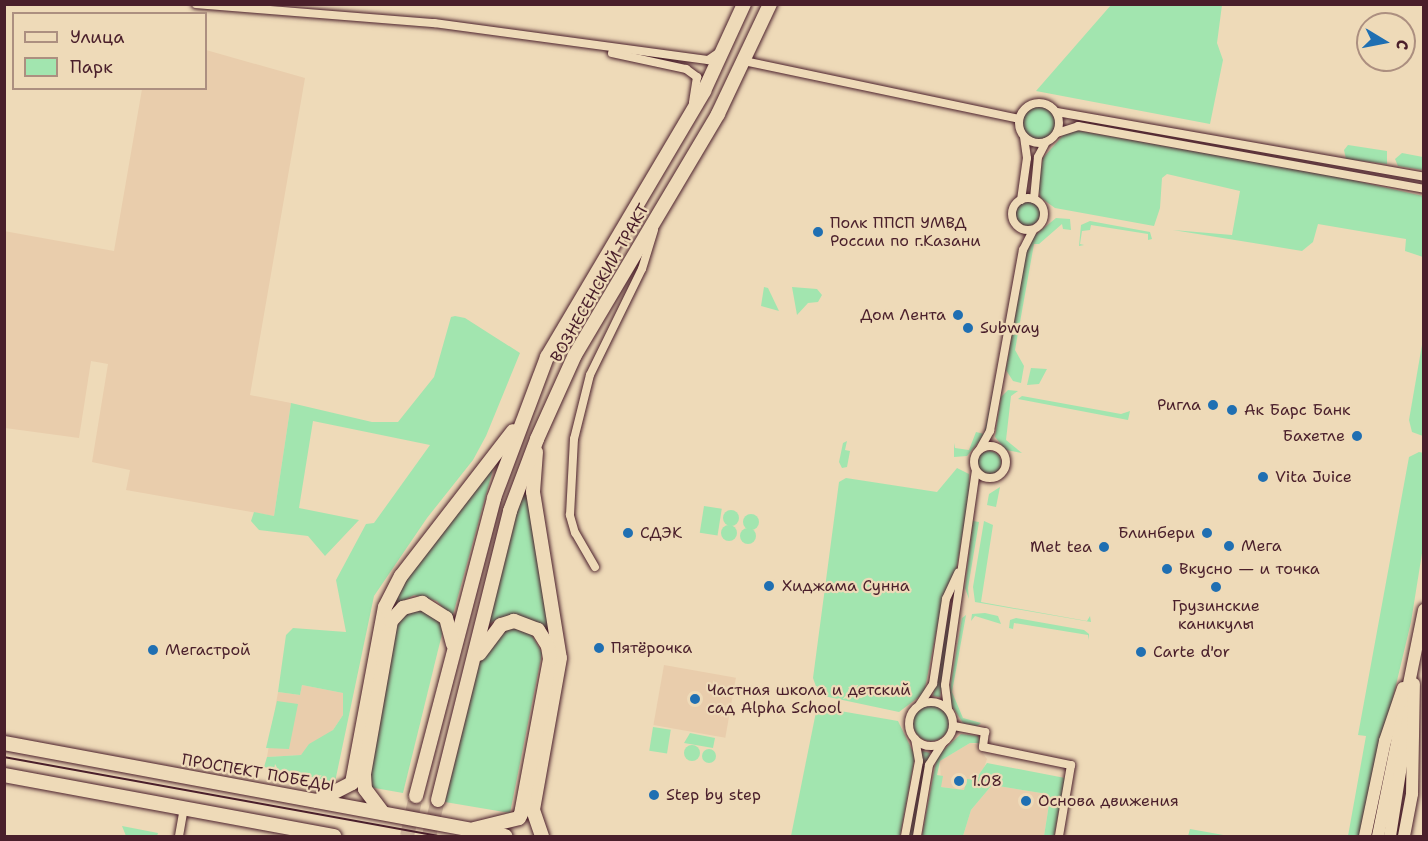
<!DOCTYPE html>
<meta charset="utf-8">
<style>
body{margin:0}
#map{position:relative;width:1428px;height:841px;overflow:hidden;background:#eedab8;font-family:"Shantell Sans",sans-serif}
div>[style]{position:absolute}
.built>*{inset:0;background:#e9cdac;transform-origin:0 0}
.green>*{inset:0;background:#a2e5af;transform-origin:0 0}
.round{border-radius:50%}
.primary-tunnel>*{height:14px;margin-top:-7px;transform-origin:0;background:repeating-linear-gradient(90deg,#cdb59c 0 14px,transparent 0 21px)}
.roads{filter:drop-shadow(0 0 2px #4a1f2b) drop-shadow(0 0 2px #4a1f2b)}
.minor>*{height:8px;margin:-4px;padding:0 4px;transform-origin:4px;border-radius:4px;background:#eedab8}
.minor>.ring{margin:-4px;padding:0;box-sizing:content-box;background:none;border:8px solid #eedab8;border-radius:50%}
.secondary>*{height:12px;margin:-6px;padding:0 6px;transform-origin:6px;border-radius:6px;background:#eedab8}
.primary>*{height:14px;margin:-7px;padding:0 7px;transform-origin:7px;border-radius:7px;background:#eedab8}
.tram>*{height:1.5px;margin:-0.75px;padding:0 0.75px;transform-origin:0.75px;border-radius:0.75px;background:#4a1f2b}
.dots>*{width:16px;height:16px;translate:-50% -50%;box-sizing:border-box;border:3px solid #eedab8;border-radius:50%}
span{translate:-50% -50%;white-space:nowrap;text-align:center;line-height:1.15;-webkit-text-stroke:4.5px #eedab8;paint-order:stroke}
.poi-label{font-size:16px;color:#4a1f2b}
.left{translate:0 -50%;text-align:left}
.right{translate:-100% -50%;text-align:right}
.street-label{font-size:16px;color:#4a1f2b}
.frame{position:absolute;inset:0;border:6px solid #4a1f2b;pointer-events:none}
.legend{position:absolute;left:12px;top:12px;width:195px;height:78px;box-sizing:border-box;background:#eedab8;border:2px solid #ac8f80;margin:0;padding:8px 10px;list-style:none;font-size:18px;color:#4a1f2b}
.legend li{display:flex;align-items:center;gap:12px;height:30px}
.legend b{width:30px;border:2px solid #ac8f80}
.north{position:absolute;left:1356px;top:12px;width:60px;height:60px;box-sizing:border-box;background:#eedab8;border:2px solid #ac8f80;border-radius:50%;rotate:100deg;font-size:16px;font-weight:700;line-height:24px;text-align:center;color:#4a1f2b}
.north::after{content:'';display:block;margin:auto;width:21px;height:27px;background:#1f6fb2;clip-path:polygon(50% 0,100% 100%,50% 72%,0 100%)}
</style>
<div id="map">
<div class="built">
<i style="clip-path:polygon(206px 50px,305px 78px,250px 395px,291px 403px,274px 516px,126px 490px,130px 470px,92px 462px,108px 364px,91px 361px,79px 438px,5px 428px,4px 231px,114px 251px,142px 89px,206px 88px)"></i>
<i style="left:664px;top:665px;width:73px;height:61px;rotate:10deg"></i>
<i style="clip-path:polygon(302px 685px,343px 693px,343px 715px,333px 730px,301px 755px,267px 757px,278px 692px,300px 695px)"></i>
<i style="clip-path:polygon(970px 743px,976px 744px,987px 759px,984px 768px,965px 790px,941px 787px,940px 761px)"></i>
<i style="clip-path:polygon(992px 785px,1041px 793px,1050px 798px,1044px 836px,963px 836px,971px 810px)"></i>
</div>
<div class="green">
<i style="clip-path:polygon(1111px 5px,1222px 5px,1217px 43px,1223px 60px,1210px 124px,1036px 91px)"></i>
<i class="round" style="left:1021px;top:105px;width:36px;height:36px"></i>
<i style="clip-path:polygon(1075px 130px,1339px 177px,1423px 196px,1423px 257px,1405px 251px,1406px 239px,1318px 224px,1313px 242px,1302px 251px,1173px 230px,1232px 235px,1240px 191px,1167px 174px,1162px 178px,1160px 208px,1154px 226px,1055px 208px,1041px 198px,1038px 188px,1043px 158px,1065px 133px)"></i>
<i style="clip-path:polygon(1348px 145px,1387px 151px,1387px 164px,1346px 159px,1344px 150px)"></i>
<i style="clip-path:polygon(1402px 153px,1423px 157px,1423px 170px,1398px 166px,1395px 159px)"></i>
<i class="round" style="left:1014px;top:200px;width:26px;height:26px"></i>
<i style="clip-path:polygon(1056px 218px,1070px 219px,1071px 230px,1063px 229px,1062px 224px,1039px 244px,1034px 244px,1015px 350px,1024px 366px,1021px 383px,1013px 381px,1006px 370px,1028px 241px)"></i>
<i style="clip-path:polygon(1090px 221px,1150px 232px,1152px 239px,1148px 240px,1148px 234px,1091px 225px,1090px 230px,1082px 231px,1080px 244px,1084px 245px,1079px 246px,1081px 225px)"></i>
<i style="clip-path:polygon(764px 287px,768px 288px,779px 311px,761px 306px)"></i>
<i style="clip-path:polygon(792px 287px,817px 289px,822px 295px,818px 302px,808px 303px,797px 315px)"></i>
<i style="clip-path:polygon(455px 316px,465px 318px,520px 353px,486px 436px,473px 460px,427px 518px,374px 596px,335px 782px,264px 767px,267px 757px,301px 755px,309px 744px,333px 730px,343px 715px,343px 693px,302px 685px,300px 695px,278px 692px,286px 635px,293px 628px,346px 632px,336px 580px,366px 524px,374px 523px,430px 445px,313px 421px,299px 508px,359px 520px,325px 556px,308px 536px,259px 530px,251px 521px,254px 512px,274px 516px,291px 403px,372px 422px,398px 422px,434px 377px,451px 317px)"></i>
<i style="clip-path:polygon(1423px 339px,1424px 436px,1423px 436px,1412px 432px,1409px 420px)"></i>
<i style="clip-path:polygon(999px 361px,985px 434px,967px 456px,954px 457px,954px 443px,955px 448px,969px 450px,976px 432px,984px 434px)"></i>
<i style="clip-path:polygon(1031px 368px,1047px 369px,1039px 384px,1027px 385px)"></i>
<i style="clip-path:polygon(1008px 390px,1018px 391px,1011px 396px,1006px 440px,1022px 453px,1006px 450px,995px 437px,1001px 397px)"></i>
<i style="clip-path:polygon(1022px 396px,1121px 414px,1130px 411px,1128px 420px,1018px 399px)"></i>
<i style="clip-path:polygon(847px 441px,845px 450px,850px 451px,847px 467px,842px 468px,839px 462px,843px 443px)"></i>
<i class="round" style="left:977px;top:451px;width:24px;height:24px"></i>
<i style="clip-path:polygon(1419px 452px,1424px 453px,1423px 547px,1411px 622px,1360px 836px,1348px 836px,1366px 736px,1358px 735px,1409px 457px)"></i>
<i style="clip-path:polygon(495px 462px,452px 618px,437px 601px,414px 595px,388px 609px,394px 595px)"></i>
<i style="clip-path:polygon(530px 463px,554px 642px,543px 625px,528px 619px,500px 617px,485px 627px)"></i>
<i style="clip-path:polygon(957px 468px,969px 474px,970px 494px,955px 576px,942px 603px,924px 693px,899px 712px,819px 695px,813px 678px,839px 482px,846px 478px,937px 492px)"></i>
<i style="clip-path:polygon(1000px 487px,996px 507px,987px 505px,989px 494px)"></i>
<i style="left:704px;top:506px;width:18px;height:27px;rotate:9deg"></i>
<i class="round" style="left:723px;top:510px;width:16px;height:16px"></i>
<i class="round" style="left:743px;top:514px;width:16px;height:16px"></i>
<i style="clip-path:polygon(973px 521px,979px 522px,968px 588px,969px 599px,965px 588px)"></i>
<i style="clip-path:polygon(984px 521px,993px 525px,981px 602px,1087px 621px,1090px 616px,1091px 622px,975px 602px,973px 587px)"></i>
<i class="round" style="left:721px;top:525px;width:16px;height:16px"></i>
<i class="round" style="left:740px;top:528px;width:16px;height:16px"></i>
<i style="clip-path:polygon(954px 607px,940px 697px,933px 696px,949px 611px)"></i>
<i style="clip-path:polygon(425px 608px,441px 623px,442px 634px,403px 793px,369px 787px,366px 777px,398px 616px)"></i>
<i style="clip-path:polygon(985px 613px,998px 616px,1001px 624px,975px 616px,971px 621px,972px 614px)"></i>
<i style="clip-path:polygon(966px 615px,952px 692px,963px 718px,981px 723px,977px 726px,963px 723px,948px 700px,962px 618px)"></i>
<i style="clip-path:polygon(1016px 618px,1084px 630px,1089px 634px,1089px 640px,1088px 635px,1014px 623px,1013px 629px,1009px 628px,1010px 620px)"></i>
<i style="clip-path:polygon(501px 626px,529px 630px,542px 653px,510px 813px,445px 802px,486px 635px)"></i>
<i style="clip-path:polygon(277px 701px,298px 704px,289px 749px,266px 748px)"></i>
<i class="round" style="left:913px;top:705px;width:36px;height:36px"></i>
<i style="clip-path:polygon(817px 707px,898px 721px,915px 756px,900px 836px,791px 836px)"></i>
<i style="left:653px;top:727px;width:18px;height:24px;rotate:9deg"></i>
<i style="clip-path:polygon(690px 733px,715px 738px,713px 748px,684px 743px)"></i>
<i style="clip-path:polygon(961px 734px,978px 736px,980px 743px,970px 743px,940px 761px,937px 775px,943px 776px,941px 787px,964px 790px,967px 779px,975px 780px,987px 763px,1065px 778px,1054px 836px,1044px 836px,1050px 798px,1041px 793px,992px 785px,971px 810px,963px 836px,922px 836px,937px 756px)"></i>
<i class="round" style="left:684px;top:745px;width:16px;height:16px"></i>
<i class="round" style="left:702px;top:749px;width:14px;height:14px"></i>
<i style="clip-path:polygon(922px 751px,930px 753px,914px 836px,908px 836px)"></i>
<i style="clip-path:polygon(122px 826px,158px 833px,157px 836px,126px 836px)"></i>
<i style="clip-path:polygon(1190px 829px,1229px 836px,1188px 836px)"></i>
</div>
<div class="primary-tunnel">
<i style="left:407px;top:836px;width:41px;rotate:-77.3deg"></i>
<i style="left:429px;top:836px;width:37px;rotate:-76deg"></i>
</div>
<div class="roads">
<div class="minor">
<i style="left:196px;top:4px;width:239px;rotate:4.6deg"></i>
<i style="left:434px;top:23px;width:276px;rotate:7.7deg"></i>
<i style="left:708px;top:60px;width:14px;rotate:-34deg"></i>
<i style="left:612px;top:53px;width:76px;rotate:12.2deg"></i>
<i style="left:686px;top:69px;width:14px;rotate:36deg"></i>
<i style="left:697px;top:77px;width:26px;rotate:99deg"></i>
<i style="left:744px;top:61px;width:281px;rotate:11.9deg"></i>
<i class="ring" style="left:1019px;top:103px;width:32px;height:32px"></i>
<i style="left:1057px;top:112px;width:373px;rotate:10deg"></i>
<i style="left:1057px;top:133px;width:22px;rotate:-18deg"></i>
<i style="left:1078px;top:126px;width:352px;rotate:10.3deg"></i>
<i class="ring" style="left:1012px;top:198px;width:24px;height:24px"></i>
<i style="left:1034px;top:199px;width:42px;rotate:-84.6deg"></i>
<i style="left:1038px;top:157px;width:17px;rotate:-62deg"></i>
<i style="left:1021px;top:200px;width:42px;rotate:-81.9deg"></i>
<i style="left:1027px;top:158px;width:21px;rotate:-98deg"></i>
<i class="ring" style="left:974px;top:446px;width:24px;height:24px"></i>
<i style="left:980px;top:449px;width:21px;rotate:-61deg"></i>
<i style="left:990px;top:431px;width:184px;rotate:-79.7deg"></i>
<i style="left:1023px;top:250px;width:22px;rotate:-63deg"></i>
<i style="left:595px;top:567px;width:39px;rotate:-120deg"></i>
<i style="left:575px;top:533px;width:19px;rotate:-106deg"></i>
<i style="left:570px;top:515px;width:76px;rotate:-87deg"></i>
<i style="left:574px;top:439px;width:66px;rotate:-76deg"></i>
<i style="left:590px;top:375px;width:118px;rotate:-63.9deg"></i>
<i style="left:642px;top:269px;width:41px;rotate:-72.9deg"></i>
<i class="ring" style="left:909px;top:702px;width:36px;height:36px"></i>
<i style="left:920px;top:704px;width:24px;rotate:-57deg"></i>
<i style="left:933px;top:684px;width:86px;rotate:-81.3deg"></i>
<i style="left:946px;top:599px;width:29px;rotate:-65deg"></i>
<i style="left:948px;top:709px;width:24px;rotate:-97deg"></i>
<i style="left:945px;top:685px;width:216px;rotate:-81.8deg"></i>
<i style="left:954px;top:726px;width:32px;rotate:11deg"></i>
<i style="left:985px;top:732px;width:15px;rotate:98deg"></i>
<i style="left:983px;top:747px;width:90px;rotate:11.6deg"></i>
<i style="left:1071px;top:765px;width:72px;rotate:99.6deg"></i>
<i style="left:179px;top:836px;width:27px;rotate:-80deg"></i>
<i style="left:905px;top:836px;width:76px;rotate:-79.4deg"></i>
<i style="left:919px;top:761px;width:22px;rotate:-100deg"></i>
<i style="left:917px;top:836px;width:72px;rotate:-80.4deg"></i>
<i style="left:929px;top:765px;width:26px;rotate:-58deg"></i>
</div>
<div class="secondary">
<i style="left:1365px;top:836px;width:97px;rotate:-78.1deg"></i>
<i style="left:1385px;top:741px;width:56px;rotate:-71.2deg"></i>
<i style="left:1378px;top:836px;width:231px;rotate:-78.5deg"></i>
<i style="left:1390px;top:836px;width:130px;rotate:-81.1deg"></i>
<i style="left:1404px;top:836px;width:43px;rotate:-79.2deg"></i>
<i style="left:1412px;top:794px;width:110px;rotate:-89deg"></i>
</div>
<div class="primary">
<i style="left:536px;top:452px;width:40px;rotate:94.3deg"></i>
<i style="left:533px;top:492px;width:168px;rotate:80.8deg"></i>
<i style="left:560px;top:658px;width:154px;rotate:100.1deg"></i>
<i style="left:533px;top:810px;width:28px;rotate:71deg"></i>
<i style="left:4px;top:743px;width:510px;rotate:10.52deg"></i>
<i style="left:4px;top:775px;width:336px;rotate:10.5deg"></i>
<i style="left:416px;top:796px;width:308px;rotate:-75.3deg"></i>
<i style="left:494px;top:498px;width:151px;rotate:-69.4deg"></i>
<i style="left:547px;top:357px;width:309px;rotate:-59.4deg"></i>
<i style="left:704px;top:91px;width:96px;rotate:-65.3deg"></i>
<i style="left:438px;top:800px;width:298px;rotate:-76deg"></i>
<i style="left:510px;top:511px;width:77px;rotate:-69.4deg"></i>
<i style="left:537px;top:439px;width:92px;rotate:-65.7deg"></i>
<i style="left:575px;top:355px;width:280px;rotate:-59.3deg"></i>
<i style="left:718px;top:114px;width:122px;rotate:-64.7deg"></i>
<i style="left:317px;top:801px;width:39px;rotate:-27deg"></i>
<i style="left:352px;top:783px;width:179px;rotate:-79.4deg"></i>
<i style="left:385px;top:607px;width:35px;rotate:-63deg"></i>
<i style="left:401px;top:576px;width:183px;rotate:-52.3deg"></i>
<i style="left:383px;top:813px;width:30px;rotate:-127deg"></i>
<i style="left:365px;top:789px;width:15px;rotate:-94deg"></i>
<i style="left:364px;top:774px;width:155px;rotate:-80deg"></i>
<i style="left:391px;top:621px;width:18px;rotate:-47deg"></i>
<i style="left:403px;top:608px;width:20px;rotate:-15deg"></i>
<i style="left:422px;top:603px;width:28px;rotate:32deg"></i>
<i style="left:446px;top:618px;width:27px;rotate:75deg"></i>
<i style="left:474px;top:829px;width:46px;rotate:-13.7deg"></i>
<i style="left:519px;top:818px;width:4px;rotate:-63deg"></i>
<i style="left:521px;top:814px;width:158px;rotate:-79.4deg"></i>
<i style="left:550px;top:659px;width:13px;rotate:-99deg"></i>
<i style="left:548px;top:646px;width:19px;rotate:-122deg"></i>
<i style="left:538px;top:630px;width:26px;rotate:-159deg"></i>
<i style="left:514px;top:621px;width:14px;rotate:163deg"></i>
<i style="left:501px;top:625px;width:36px;rotate:127deg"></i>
</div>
</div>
<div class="tram">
<i style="left:4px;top:757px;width:440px;rotate:10.3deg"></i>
</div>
<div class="dots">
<i style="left:818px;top:232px;background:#1f6fb2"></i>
<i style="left:958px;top:315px;background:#1f6fb2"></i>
<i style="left:968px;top:328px;background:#1f6fb2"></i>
<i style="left:1213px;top:405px;background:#1f6fb2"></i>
<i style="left:1232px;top:410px;background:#1f6fb2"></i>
<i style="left:1357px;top:436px;background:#1f6fb2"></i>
<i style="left:1263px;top:477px;background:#1f6fb2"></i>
<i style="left:628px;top:533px;background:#1f6fb2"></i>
<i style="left:1207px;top:533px;background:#1f6fb2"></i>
<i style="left:1229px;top:546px;background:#1f6fb2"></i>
<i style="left:1104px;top:547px;background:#1f6fb2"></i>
<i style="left:1167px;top:569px;background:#1f6fb2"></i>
<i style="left:769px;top:586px;background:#1f6fb2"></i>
<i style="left:1216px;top:587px;background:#1f6fb2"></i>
<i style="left:599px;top:648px;background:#1f6fb2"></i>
<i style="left:153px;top:650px;background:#1f6fb2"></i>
<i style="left:1141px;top:652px;background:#1f6fb2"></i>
<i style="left:695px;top:699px;background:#1f6fb2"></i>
<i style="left:959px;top:781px;background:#1f6fb2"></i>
<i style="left:654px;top:795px;background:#1f6fb2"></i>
<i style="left:1026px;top:801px;background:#1f6fb2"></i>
</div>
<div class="poi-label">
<span class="left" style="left:830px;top:232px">Полк ППСП УМВД<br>России по г.Казани</span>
<span class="right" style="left:946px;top:315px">Дом Лента</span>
<span class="left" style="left:980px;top:328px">Subway</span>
<span class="right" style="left:1201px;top:405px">Ригла</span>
<span class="left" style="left:1244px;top:410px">Ак Барс Банк</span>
<span class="right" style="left:1345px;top:436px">Бахетле</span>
<span class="left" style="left:1275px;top:477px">Vita Juice</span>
<span class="left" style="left:640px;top:533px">СДЭК</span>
<span class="right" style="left:1195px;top:533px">Блинбери</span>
<span class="left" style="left:1241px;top:546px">Мега</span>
<span class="right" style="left:1092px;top:547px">Met tea</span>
<span class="left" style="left:1179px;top:569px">Вкусно — и точка</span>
<span class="left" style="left:782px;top:586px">Хиджама Сунна</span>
<span style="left:1216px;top:615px">Грузинские<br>каникулы</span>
<span class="left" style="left:611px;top:648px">Пятёрочка</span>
<span class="left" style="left:165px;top:650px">Мегастрой</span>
<span class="left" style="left:1153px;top:652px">Carte d'or</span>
<span class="left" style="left:707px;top:699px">Частная школа и детский<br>сад Alpha School</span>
<span class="left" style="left:971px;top:781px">1.08</span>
<span class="left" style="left:666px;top:795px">Step by step</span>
<span class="left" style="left:1038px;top:801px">Основа движения</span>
</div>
<div class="street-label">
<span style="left:600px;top:283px;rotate:-60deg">ВОЗНЕСЕНСКИЙ ТРАКТ</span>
<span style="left:258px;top:773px;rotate:10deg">ПРОСПЕКТ ПОБЕДЫ</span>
</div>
<div class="frame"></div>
<ul class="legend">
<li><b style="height:8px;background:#eedab8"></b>Улица</li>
<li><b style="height:16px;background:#a2e5af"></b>Парк</li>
</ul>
<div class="north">С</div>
</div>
